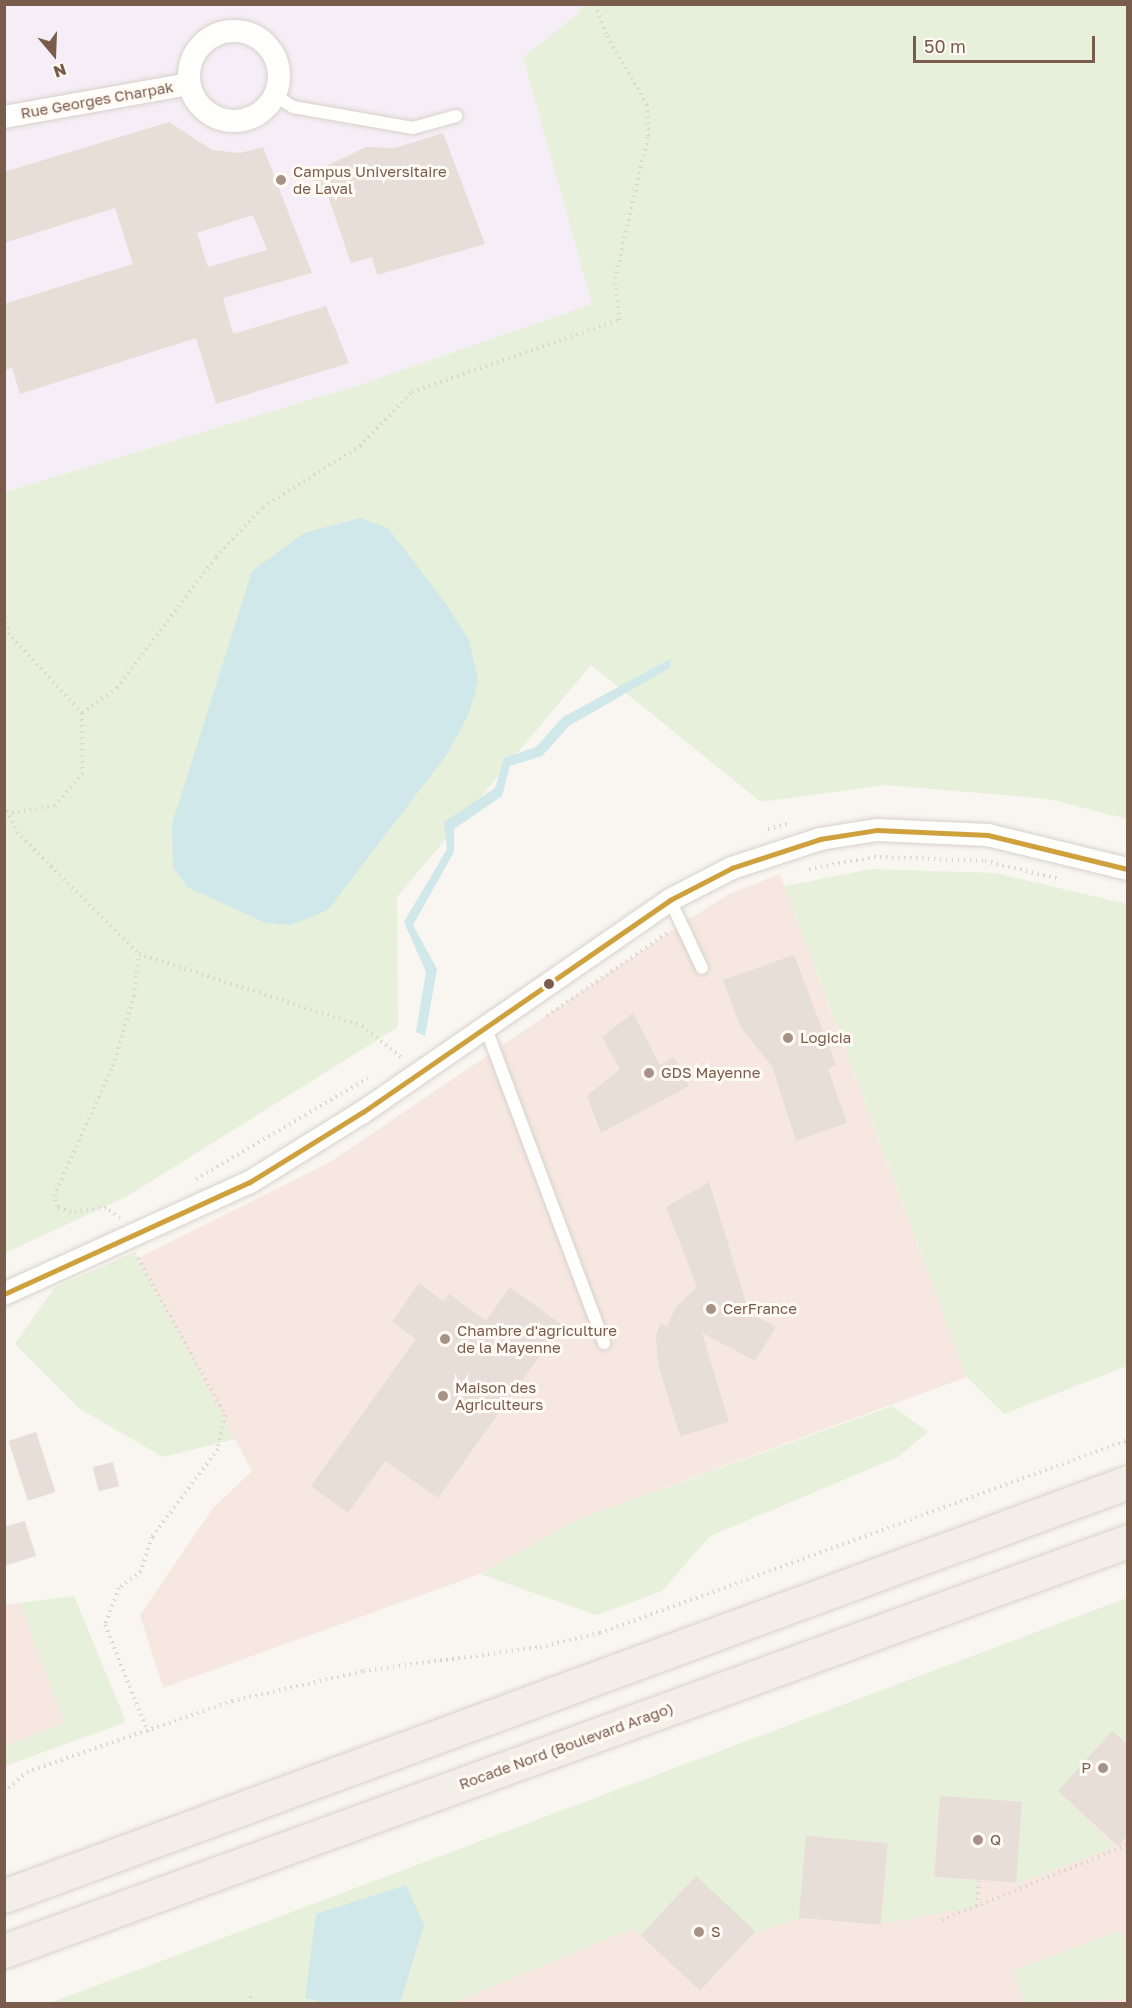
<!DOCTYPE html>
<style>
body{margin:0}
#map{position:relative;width:1132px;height:2008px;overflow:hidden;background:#f9f5f0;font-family:"Golos Text",sans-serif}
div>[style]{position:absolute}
.commercial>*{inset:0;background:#f6e8e1}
.education>*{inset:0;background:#f6eef6}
.green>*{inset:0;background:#e7f0db}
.water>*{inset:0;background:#d0e8ea}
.building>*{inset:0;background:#e6ded7;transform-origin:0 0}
.path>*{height:4px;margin-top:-2px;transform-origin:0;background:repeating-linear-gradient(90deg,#dcd5d0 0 1.5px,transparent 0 6px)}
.roads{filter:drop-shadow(0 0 2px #d7d1cb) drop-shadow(0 0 2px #d7d1cb)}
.service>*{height:12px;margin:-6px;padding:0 6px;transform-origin:6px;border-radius:6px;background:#fefefd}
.minor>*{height:22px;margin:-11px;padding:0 11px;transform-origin:11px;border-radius:11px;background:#fefefd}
.minor>.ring{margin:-11px;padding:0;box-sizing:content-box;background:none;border:22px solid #fefefd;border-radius:50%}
.primary>*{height:33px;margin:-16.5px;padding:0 16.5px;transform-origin:16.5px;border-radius:16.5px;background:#f3eee8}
.bus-1>*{height:4.5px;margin:-2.25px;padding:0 2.25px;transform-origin:2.25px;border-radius:2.25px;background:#cea13d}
.dots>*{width:16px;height:16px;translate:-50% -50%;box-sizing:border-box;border:3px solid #fffaf3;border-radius:50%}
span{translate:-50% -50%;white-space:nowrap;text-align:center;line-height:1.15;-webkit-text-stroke:6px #fffaf3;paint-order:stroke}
.street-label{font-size:15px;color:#7a5c4d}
.poi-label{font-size:15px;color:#7a5c4d}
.left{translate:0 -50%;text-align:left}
.right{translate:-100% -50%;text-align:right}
.frame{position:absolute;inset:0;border:6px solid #7a5c4d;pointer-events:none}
.north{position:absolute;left:24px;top:24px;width:60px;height:60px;-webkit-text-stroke:4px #fffaf3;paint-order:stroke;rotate:161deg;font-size:16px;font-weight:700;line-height:24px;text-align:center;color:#7a5c4d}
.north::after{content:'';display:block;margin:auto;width:21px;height:27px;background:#7a5c4d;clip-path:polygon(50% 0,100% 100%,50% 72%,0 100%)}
.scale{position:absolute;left:913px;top:36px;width:182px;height:27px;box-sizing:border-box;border:3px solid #7a5c4d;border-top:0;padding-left:8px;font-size:18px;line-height:21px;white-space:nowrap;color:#7a5c4d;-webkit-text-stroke:4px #fffaf3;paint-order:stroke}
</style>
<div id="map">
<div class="commercial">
<i style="clip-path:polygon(780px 874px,967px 1377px,579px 1519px,480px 1574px,163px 1688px,140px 1615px,213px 1508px,252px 1471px,138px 1258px,330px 1162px,683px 923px,729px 894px)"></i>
<i style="clip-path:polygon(1127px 1598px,1127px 2003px,130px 2004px,121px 1977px)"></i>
<i style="clip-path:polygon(20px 1603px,65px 1723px,5px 1746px,5px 1605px)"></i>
</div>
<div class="education">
<i style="clip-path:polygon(5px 5px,582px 5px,579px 13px,523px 57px,592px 304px,362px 384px,5px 492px)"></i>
</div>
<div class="green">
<i style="clip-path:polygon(582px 5px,1127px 5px,1127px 819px,1049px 799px,886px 785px,761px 802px,591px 665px,397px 897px,398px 1027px,126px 1197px,5px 1253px,5px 492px,362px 384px,592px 304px,523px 57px,579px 13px)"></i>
<i style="clip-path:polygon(872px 869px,995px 873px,1127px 904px,1127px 1366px,1004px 1414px,967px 1377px,785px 886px)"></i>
<i style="clip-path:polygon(135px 1252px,235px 1439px,163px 1457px,80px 1409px,15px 1344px,54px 1288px)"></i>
<i style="clip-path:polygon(892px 1406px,928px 1432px,898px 1457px,710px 1536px,662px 1591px,597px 1615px,480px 1574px,579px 1519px)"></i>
<i style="clip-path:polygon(74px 1596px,126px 1722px,5px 1766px,5px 1746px,65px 1723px,20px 1603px)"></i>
<i style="clip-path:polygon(1127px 1598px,1127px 1743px,1113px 1732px,1058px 1791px,1114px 1847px,1016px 1884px,1022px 1803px,941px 1796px,933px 1877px,979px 1881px,977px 1906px,881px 1924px,888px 1843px,806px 1836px,799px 1918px,752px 1934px,696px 1876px,641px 1935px,631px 1929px,452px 2003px,47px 2004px)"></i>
<i style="clip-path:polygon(1120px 1931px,1127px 1952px,1127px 1999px,1026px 2003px,1012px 1971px)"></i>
</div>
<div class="water">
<i style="clip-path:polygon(360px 518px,388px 528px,446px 604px,469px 640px,478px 680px,470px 711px,448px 753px,328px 910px,291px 925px,266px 923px,187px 887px,173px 867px,172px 824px,252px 571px,304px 533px)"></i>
<i style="clip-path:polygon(670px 659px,671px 667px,569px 726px,542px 756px,510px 766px,502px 796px,454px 829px,454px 852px,413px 925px,437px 969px,425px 1036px,416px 1032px,426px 972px,404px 922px,447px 849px,444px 822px,495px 788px,504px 758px,536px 747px,563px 717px)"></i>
<i style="clip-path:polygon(406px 1885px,424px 1925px,400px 2003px,326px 2003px,305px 1998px,316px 1914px)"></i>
</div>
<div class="building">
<i style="clip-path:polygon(evenodd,169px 122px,212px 150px,240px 153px,263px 147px,312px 273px,223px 298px,233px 334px,326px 306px,349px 363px,216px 404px,196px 338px,20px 394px,12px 368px,4px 370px,4px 304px,133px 264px,115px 208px,4px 243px,4px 172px,169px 122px,253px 215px,267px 250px,208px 267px,197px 233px,253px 215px)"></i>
<i style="clip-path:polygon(443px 133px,485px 244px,377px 275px,372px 257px,351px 263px,328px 196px,314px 186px,314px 177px,322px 168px,366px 147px,395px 148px)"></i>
<i style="clip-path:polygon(794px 955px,836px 1065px,828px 1069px,847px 1123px,796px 1141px,772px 1066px,741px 1028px,723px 980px)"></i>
<i style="clip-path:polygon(633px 1013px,660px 1065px,674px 1057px,689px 1086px,601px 1133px,587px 1096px,620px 1069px,602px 1037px)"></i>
<i style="clip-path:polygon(709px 1182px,749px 1312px,776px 1327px,755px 1361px,702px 1333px,729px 1422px,680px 1436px,658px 1364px,656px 1336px,660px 1323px,667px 1326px,676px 1307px,697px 1287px,666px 1207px)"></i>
<i style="clip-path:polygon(419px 1283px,443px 1301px,449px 1294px,486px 1321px,510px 1287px,562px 1325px,438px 1498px,385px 1461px,348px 1513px,311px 1486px,416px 1339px,392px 1322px)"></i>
<i style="left:36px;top:1432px;width:63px;height:29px;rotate:72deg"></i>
<i style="left:113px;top:1462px;width:25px;height:21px;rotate:76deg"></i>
<i style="clip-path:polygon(25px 1521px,36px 1556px,4px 1566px,4px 1527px)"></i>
<i style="clip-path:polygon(1112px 1731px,1128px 1745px,1128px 1835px,1118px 1846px,1058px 1791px)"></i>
<i style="left:940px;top:1796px;width:82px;height:81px;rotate:4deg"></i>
<i style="left:806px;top:1836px;width:82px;height:82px;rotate:5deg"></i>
<i style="left:696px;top:1876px;width:81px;height:81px;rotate:43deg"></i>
</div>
<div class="path">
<i style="left:4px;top:610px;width:23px;rotate:80deg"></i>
<i style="left:8px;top:633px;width:109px;rotate:47.2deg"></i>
<i style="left:82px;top:713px;width:60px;rotate:89deg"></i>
<i style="left:83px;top:773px;width:43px;rotate:130.3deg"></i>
<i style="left:55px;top:806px;width:47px;rotate:171.3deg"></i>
<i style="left:82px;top:713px;width:43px;rotate:-35.5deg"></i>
<i style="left:117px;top:688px;width:164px;rotate:-52.9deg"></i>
<i style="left:216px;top:557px;width:69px;rotate:-46.8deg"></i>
<i style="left:263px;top:507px;width:115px;rotate:-32.2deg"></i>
<i style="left:360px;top:446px;width:75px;rotate:-46.1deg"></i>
<i style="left:412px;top:392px;width:219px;rotate:-19.2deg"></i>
<i style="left:619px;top:320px;width:41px;rotate:-95.6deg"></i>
<i style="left:615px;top:279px;width:147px;rotate:-77deg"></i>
<i style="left:648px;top:136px;width:31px;rotate:-92deg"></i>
<i style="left:647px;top:105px;width:82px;rotate:-120deg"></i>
<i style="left:606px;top:34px;width:32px;rotate:-110deg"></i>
<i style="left:4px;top:805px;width:30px;rotate:64deg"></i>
<i style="left:17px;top:832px;width:173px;rotate:45deg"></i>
<i style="left:139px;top:954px;width:234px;rotate:17.9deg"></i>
<i style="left:362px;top:1026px;width:51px;rotate:38.7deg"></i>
<i style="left:768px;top:829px;width:23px;rotate:-15deg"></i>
<i style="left:809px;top:869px;width:66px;rotate:-10.5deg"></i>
<i style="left:874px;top:857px;width:111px;rotate:2.1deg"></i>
<i style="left:985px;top:861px;width:77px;rotate:13.5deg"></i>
<i style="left:547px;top:1016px;width:146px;rotate:-34.7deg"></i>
<i style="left:196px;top:1179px;width:199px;rotate:-30.4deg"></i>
<i style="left:120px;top:1218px;width:17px;rotate:-144deg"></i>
<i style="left:106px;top:1208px;width:35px;rotate:173deg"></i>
<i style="left:71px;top:1212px;width:15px;rotate:-160deg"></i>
<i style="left:57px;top:1207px;width:11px;rotate:-105deg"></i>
<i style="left:54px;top:1196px;width:143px;rotate:-65.6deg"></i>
<i style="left:113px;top:1066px;width:73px;rotate:-73.3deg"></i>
<i style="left:134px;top:996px;width:42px;rotate:-83.2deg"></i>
<i style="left:138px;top:1258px;width:179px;rotate:61deg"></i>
<i style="left:225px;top:1415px;width:35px;rotate:102deg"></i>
<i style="left:218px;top:1449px;width:110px;rotate:126.9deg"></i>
<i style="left:152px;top:1537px;width:36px;rotate:108deg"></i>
<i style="left:141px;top:1571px;width:28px;rotate:142deg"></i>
<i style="left:119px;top:1588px;width:40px;rotate:111deg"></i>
<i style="left:105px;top:1625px;width:115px;rotate:68.1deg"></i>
<i style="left:4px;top:1792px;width:30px;rotate:-41deg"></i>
<i style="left:27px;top:1772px;width:217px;rotate:-19.1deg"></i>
<i style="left:232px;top:1701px;width:134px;rotate:-12.9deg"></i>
<i style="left:363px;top:1671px;width:179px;rotate:-7.7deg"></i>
<i style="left:540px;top:1647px;width:62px;rotate:-13.1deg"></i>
<i style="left:600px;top:1633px;width:562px;rotate:-20.08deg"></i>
<i style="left:977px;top:1906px;width:25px;rotate:-85deg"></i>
<i style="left:942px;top:1920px;width:201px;rotate:-22deg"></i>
<i style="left:250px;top:2004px;width:12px;rotate:-81deg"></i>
</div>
<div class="roads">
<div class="service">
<i style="left:275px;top:95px;width:22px;rotate:34deg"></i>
<i style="left:293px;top:107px;width:122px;rotate:9.9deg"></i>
<i style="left:413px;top:128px;width:45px;rotate:-15.6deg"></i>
<i style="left:670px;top:900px;width:75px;rotate:64.8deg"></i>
<i style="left:485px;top:1026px;width:339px;rotate:69.4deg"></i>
</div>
<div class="minor">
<i class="ring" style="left:189px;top:31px;width:68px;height:68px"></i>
<i style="left:4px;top:117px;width:188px;rotate:-10.1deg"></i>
<i style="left:4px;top:1294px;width:270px;rotate:-24.5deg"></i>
<i style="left:250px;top:1182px;width:133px;rotate:-31.8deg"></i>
<i style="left:363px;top:1112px;width:373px;rotate:-34.6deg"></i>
<i style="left:670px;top:900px;width:70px;rotate:-27.3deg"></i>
<i style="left:732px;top:868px;width:93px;rotate:-18.2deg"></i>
<i style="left:820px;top:839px;width:58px;rotate:-9deg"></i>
<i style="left:877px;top:830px;width:111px;rotate:2.6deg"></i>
<i style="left:988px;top:835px;width:144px;rotate:13.7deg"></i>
</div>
<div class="primary">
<i style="left:4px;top:1896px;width:1198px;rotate:-20.22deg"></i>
<i style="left:4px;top:1951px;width:1196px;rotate:-20.04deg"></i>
</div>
</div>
<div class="bus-1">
<i style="left:4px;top:1294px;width:270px;rotate:-24.5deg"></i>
<i style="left:250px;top:1182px;width:133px;rotate:-31.8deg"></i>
<i style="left:363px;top:1112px;width:373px;rotate:-34.6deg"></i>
<i style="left:670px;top:900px;width:70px;rotate:-27.3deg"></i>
<i style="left:732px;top:868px;width:93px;rotate:-18.2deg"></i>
<i style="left:820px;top:839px;width:58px;rotate:-9deg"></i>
<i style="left:877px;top:830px;width:111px;rotate:2.6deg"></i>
<i style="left:988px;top:835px;width:144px;rotate:13.7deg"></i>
</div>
<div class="dots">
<i style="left:281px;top:180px;background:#a69286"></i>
<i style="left:549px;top:984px;background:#7a5c4d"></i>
<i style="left:788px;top:1038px;background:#a69286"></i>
<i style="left:649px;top:1073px;background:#a69286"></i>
<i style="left:711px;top:1309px;background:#a69286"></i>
<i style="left:445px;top:1339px;background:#a69286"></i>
<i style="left:443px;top:1396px;background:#a69286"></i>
<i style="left:1103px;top:1768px;background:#a69286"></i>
<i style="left:978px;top:1840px;background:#a69286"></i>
<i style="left:699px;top:1932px;background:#a69286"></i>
</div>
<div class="street-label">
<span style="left:97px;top:100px;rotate:-10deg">Rue Georges Charpak</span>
<span style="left:566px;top:1746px;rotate:-20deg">Rocade Nord (Boulevard Arago)</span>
</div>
<div class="poi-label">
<span class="left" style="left:293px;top:180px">Campus Universitaire<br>de Laval</span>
<span class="left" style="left:800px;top:1038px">Logicia</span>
<span class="left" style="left:661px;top:1073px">GDS Mayenne</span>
<span class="left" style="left:723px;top:1309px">CerFrance</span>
<span class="left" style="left:457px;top:1339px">Chambre d'agriculture<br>de la Mayenne</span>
<span class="left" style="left:455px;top:1396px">Maison des<br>Agriculteurs</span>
<span class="right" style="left:1091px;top:1768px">P</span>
<span class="left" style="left:990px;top:1840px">Q</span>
<span class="left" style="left:711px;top:1932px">S</span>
</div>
<div class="frame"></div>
<div class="north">N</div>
<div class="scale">50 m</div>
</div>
